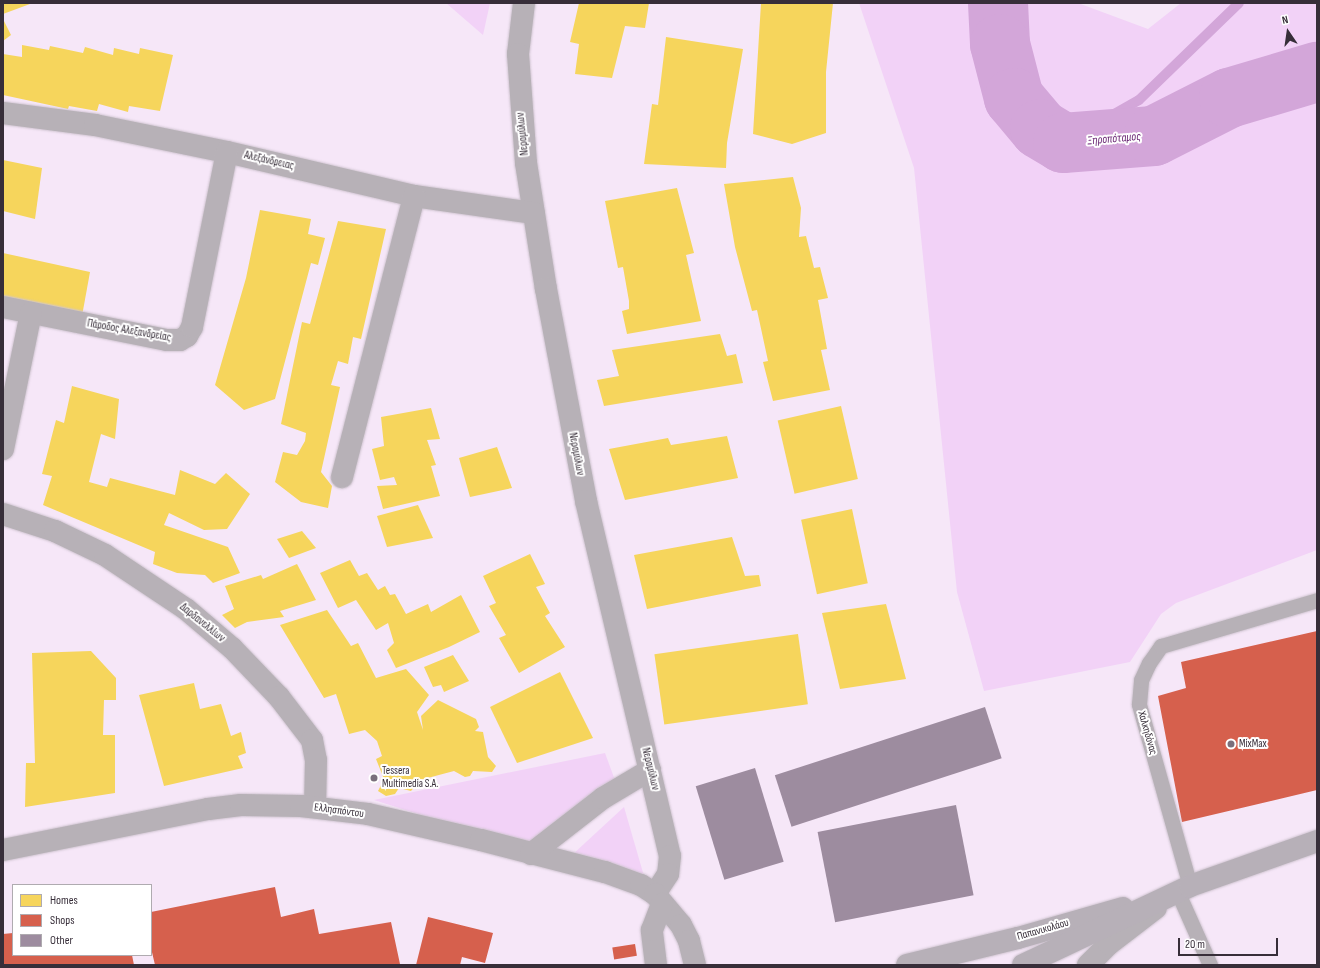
<!DOCTYPE html>
<meta charset="utf-8">
<style>
body{margin:0}
#map{position:relative;width:1320px;height:968px;overflow:hidden;background:#f6e7f8;font-family:"Sofia Sans Condensed",sans-serif}
div>[style]{position:absolute}
.green>*{inset:0;background:#f2d2f7}
.homes>*{inset:0;background:#f6d55c;transform-origin:0 0}
.shops>*{inset:0;background:#d6604d;transform-origin:0 0}
.stream>*{height:10px;margin:-5px;padding:0 5px;transform-origin:5px;border-radius:5px;background:#d3a6d9}
.river>*{height:60px;margin:-30px;padding:0 30px;transform-origin:30px;border-radius:30px;background:#d3a6d9}
.building>*{inset:0;background:#9d8c9f;transform-origin:0 0}
.roads{filter:drop-shadow(0 0 1px #cfc4d0) drop-shadow(0 0 1px #cfc4d0)}
.service>*{height:15px;margin:-7.5px;padding:0 7.5px;transform-origin:7.5px;border-radius:7.5px;background:#b7b1b7}
.minor>*{height:22px;margin:-11px;padding:0 11px;transform-origin:11px;border-radius:11px;background:#b7b1b7}
.secondary>*{height:22px;margin:-11px;padding:0 11px;transform-origin:11px;border-radius:11px;background:#b7b0b8}
.dots>*{width:11px;height:11px;translate:-50% -50%;box-sizing:border-box;border:2px solid #fff;border-radius:50%}
span{translate:-50% -50%;white-space:nowrap;text-align:center;line-height:1.15;-webkit-text-stroke:4px #fff;paint-order:stroke}
.street-label{font-size:11px;color:#372e39}
.poi-label{font-size:11px;color:#372e39}
.left{translate:0 -50%;text-align:left}
.water-label{font-size:12px;color:#651f6f;font-style:italic}
.frame{position:absolute;inset:0;border:4px solid #372e39;pointer-events:none}
.legend{position:absolute;left:12px;top:884px;width:140px;height:72px;box-sizing:border-box;background:#fff;border:1px solid #afabb0;margin:0;padding:5px 7px;list-style:none;font-size:12px;color:#372e39}
.legend li{display:flex;align-items:center;gap:8px;height:20px}
.legend b{width:20px;border:1px solid #afabb0}
.north{position:absolute;left:1268px;top:12px;width:40px;height:40px;-webkit-text-stroke:3px #fff;paint-order:stroke;rotate:347deg;font-size:11px;font-weight:700;line-height:16px;text-align:center;color:#372e39}
.north::after{content:'';display:block;margin:auto;width:14px;height:18px;background:#372e39;clip-path:polygon(50% 0,100% 100%,50% 72%,0 100%)}
.scale{position:absolute;left:1178px;top:938px;width:100px;height:18px;box-sizing:border-box;border:2px solid #372e39;border-top:0;padding-left:5px;font-size:12px;line-height:14px;white-space:nowrap;color:#372e39;-webkit-text-stroke:3px #fff;paint-order:stroke}
</style>
<div id="map">
<div class="green">
<i style="clip-path:polygon(446px 3px,490px 3px,483px 35px)"></i>
<i style="clip-path:polygon(859px 3px,1078px 3px,1148px 29px,1181px 3px,1317px 3px,1317px 550px,1176px 603px,1161px 614px,1130px 662px,984px 691px,957px 592px,914px 168px)"></i>
<i style="clip-path:polygon(605px 753px,616px 783px,528px 849px,374px 800px)"></i>
<i style="clip-path:polygon(624px 807px,646px 883px,572px 855px)"></i>
</div>
<div class="homes">
<i style="clip-path:polygon(3px 3px,29px 3px,30px 4px,3px 14px)"></i>
<i style="clip-path:polygon(579px 3px,649px 3px,645px 28px,625px 26px,612px 78px,575px 74px,579px 44px,570px 42px)"></i>
<i style="clip-path:polygon(761px 3px,833px 3px,826px 72px,826px 133px,792px 144px,753px 134px)"></i>
<i style="clip-path:polygon(3px 19px,11px 35px,3px 41px)"></i>
<i style="clip-path:polygon(666px 37px,743px 49px,727px 143px,726px 168px,644px 164px,652px 104px,658px 105px)"></i>
<i style="clip-path:polygon(22px 45px,49px 50px,50px 46px,83px 53px,85px 47px,113px 55px,114px 48px,139px 54px,140px 48px,173px 55px,160px 111px,129px 106px,128px 112px,99px 104px,97px 111px,69px 106px,68px 109px,3px 95px,3px 54px,22px 57px)"></i>
<i style="clip-path:polygon(3px 160px,42px 168px,35px 219px,3px 211px)"></i>
<i style="clip-path:polygon(793px 177px,801px 208px,799px 237px,806px 236px,814px 268px,820px 267px,828px 298px,818px 300px,827px 349px,821px 350px,830px 390px,773px 401px,763px 362px,768px 361px,757px 310px,752px 311px,735px 247px,724px 184px)"></i>
<i style="clip-path:polygon(677px 188px,694px 253px,686px 255px,701px 321px,627px 334px,622px 311px,629px 309px,629px 301px,623px 267px,618px 268px,605px 201px)"></i>
<i style="clip-path:polygon(260px 210px,311px 219px,308px 234px,325px 238px,318px 265px,311px 263px,275px 399px,244px 410px,215px 385px,246px 278px)"></i>
<i style="clip-path:polygon(338px 221px,386px 229px,361px 339px,353px 337px,348px 364px,338px 361px,331px 385px,340px 387px,321px 472px,332px 486px,328px 508px,301px 502px,275px 482px,283px 452px,297px 455px,305px 441px,306px 433px,281px 424px,302px 322px,310px 324px)"></i>
<i style="clip-path:polygon(3px 253px,90px 272px,82px 316px,3px 301px)"></i>
<i style="clip-path:polygon(720px 334px,727px 356px,736px 354px,743px 383px,604px 406px,597px 380px,619px 376px,612px 350px)"></i>
<i style="clip-path:polygon(72px 386px,119px 399px,115px 439px,101px 434px,89px 482px,107px 487px,110px 478px,175px 495px,180px 470px,215px 484px,226px 473px,250px 494px,227px 529px,204px 530px,169px 513px,164px 525px,228px 547px,240px 573px,213px 583px,205px 575px,177px 573px,153px 564px,155px 552px,43px 505px,52px 476px,42px 474px,56px 420px,64px 423px)"></i>
<i style="left:841px;top:406px;width:75px;height:65px;rotate:77deg"></i>
<i style="clip-path:polygon(431px 408px,440px 439px,427px 440px,436px 465px,431px 466px,440px 496px,383px 509px,377px 486px,397px 485px,394px 477px,380px 480px,372px 449px,384px 446px,381px 417px)"></i>
<i style="clip-path:polygon(727px 436px,738px 478px,625px 500px,609px 449px,668px 438px,671px 445px)"></i>
<i style="clip-path:polygon(497px 447px,512px 488px,470px 497px,459px 458px)"></i>
<i style="clip-path:polygon(418px 505px,433px 538px,387px 547px,377px 516px)"></i>
<i style="left:852px;top:509px;width:76px;height:52px;rotate:78deg"></i>
<i style="clip-path:polygon(302px 531px,316px 548px,289px 558px,277px 539px)"></i>
<i style="clip-path:polygon(732px 537px,745px 576px,759px 575px,761px 586px,647px 609px,634px 555px)"></i>
<i style="clip-path:polygon(530px 554px,545px 584px,536px 587px,550px 613px,545px 616px,565px 647px,519px 673px,499px 638px,506px 635px,489px 606px,496px 603px,483px 576px)"></i>
<i style="clip-path:polygon(350px 560px,359px 576px,367px 573px,378px 590px,385px 586px,390px 595px,395px 594px,406px 614px,428px 604px,431px 612px,461px 595px,480px 632px,449px 647px,396px 668px,387px 650px,394px 643px,388px 623px,376px 630px,356px 600px,338px 608px,320px 573px)"></i>
<i style="clip-path:polygon(297px 564px,316px 600px,280px 611px,284px 617px,247px 622px,235px 628px,222px 615px,234px 609px,225px 586px,261px 575px,263px 579px)"></i>
<i style="clip-path:polygon(886px 604px,906px 679px,840px 689px,822px 613px)"></i>
<i style="clip-path:polygon(327px 610px,351px 646px,358px 643px,376px 678px,406px 669px,429px 695px,417px 712px,423px 730px,421px 716px,438px 700px,476px 719px,479px 727px,475px 731px,483px 732px,488px 757px,496px 766px,492px 772px,473px 771px,470px 776px,465px 777px,454px 771px,420px 780px,411px 791px,399px 788px,395px 794px,386px 796px,378px 791px,384px 779px,376px 759px,382px 756px,377px 741px,365px 730px,349px 734px,336px 694px,324px 698px,280px 625px)"></i>
<i style="left:798px;top:634px;width:71px;height:145px;rotate:82deg"></i>
<i style="clip-path:polygon(91px 651px,116px 678px,116px 700px,104px 700px,103px 735px,115px 735px,115px 793px,25px 807px,26px 763px,35px 763px,32px 653px)"></i>
<i style="clip-path:polygon(453px 655px,469px 681px,444px 692px,441px 685px,433px 687px,424px 667px)"></i>
<i style="clip-path:polygon(560px 672px,593px 738px,517px 763px,490px 707px)"></i>
<i style="clip-path:polygon(194px 683px,200px 709px,221px 704px,231px 736px,241px 732px,246px 753px,238px 756px,243px 768px,164px 786px,139px 695px)"></i>
</div>
<div class="shops">
<i style="clip-path:polygon(1317px 631px,1317px 790px,1182px 822px,1158px 696px,1186px 688px,1181px 662px)"></i>
<i style="clip-path:polygon(275px 887px,281px 917px,314px 909px,319px 934px,391px 922px,400px 964px,155px 965px,151px 948px,151px 912px)"></i>
<i style="clip-path:polygon(428px 917px,493px 933px,485px 963px,462px 957px,460px 965px,416px 965px)"></i>
<i style="clip-path:polygon(13px 933px,13px 955px,132px 955px,134px 965px,3px 965px,3px 934px)"></i>
<i style="left:635px;top:944px;width:12px;height:23px;rotate:81deg"></i>
</div>
<div class="stream">
<i style="left:1063px;top:143px;width:87px;rotate:-29.5deg"></i>
<i style="left:1139px;top:100px;width:139px;rotate:-44.1deg"></i>
</div>
<div class="river">
<i style="left:998px;top:3px;width:41px;rotate:87.2deg"></i>
<i style="left:1000px;top:44px;width:56px;rotate:75.5deg"></i>
<i style="left:1014px;top:98px;width:40px;rotate:50deg"></i>
<i style="left:1040px;top:129px;width:27px;rotate:31deg"></i>
<i style="left:1063px;top:143px;width:91px;rotate:-4.4deg"></i>
<i style="left:1154px;top:136px;width:84px;rotate:-26.9deg"></i>
<i style="left:1229px;top:98px;width:92px;rotate:-16.5deg"></i>
</div>
<div class="building">
<i style="left:985px;top:707px;width:54px;height:221px;rotate:72deg"></i>
<i style="left:755px;top:768px;width:98px;height:62px;rotate:73deg"></i>
<i style="left:956px;top:805px;width:92px;height:141px;rotate:79deg"></i>
</div>
<div class="roads">
<div class="service">
<i style="left:1190px;top:886px;width:189px;rotate:-105.7deg"></i>
<i style="left:1139px;top:704px;width:24px;rotate:-85deg"></i>
<i style="left:1141px;top:680px;width:19px;rotate:-65deg"></i>
<i style="left:1149px;top:663px;width:21px;rotate:-55deg"></i>
<i style="left:1161px;top:646px;width:163px;rotate:-16.4deg"></i>
<i style="left:1178px;top:893px;width:79px;rotate:66deg"></i>
</div>
<div class="minor">
<i style="left:524px;top:3px;width:51px;rotate:96.7deg"></i>
<i style="left:518px;top:54px;width:109px;rotate:85.8deg"></i>
<i style="left:526px;top:163px;width:128px;rotate:81deg"></i>
<i style="left:546px;top:289px;width:216px;rotate:79.3deg"></i>
<i style="left:586px;top:501px;width:365px;rotate:76.7deg"></i>
<i style="left:670px;top:856px;width:18px;rotate:96deg"></i>
<i style="left:668px;top:874px;width:24px;rotate:123deg"></i>
<i style="left:3px;top:113px;width:93px;rotate:7.4deg"></i>
<i style="left:95px;top:125px;width:135px;rotate:11.6deg"></i>
<i style="left:227px;top:152px;width:192px;rotate:13.2deg"></i>
<i style="left:414px;top:196px;width:121px;rotate:8.1deg"></i>
<i style="left:3px;top:307px;width:167px;rotate:11.4deg"></i>
<i style="left:167px;top:340px;width:13px"></i>
<i style="left:180px;top:340px;width:8px;rotate:-30deg"></i>
<i style="left:187px;top:336px;width:10px;rotate:-61deg"></i>
<i style="left:192px;top:327px;width:178px;rotate:-78.7deg"></i>
<i style="left:3px;top:449px;width:139px;rotate:-78.4deg"></i>
<i style="left:342px;top:477px;width:290px;rotate:-75.6deg"></i>
<i style="left:3px;top:514px;width:55px;rotate:18.1deg"></i>
<i style="left:55px;top:531px;width:55px;rotate:25.6deg"></i>
<i style="left:105px;top:555px;width:97px;rotate:33.7deg"></i>
<i style="left:186px;top:609px;width:60px;rotate:40.3deg"></i>
<i style="left:232px;top:648px;width:68px;rotate:46.2deg"></i>
<i style="left:279px;top:697px;width:54px;rotate:52.5deg"></i>
<i style="left:312px;top:740px;width:20px;rotate:79deg"></i>
<i style="left:316px;top:760px;width:47px;rotate:91.2deg"></i>
<i style="left:3px;top:850px;width:209px;rotate:-11.3deg"></i>
<i style="left:208px;top:809px;width:33px;rotate:-7deg"></i>
<i style="left:241px;top:805px;width:60px;rotate:1deg"></i>
<i style="left:301px;top:806px;width:67px;rotate:6.8deg"></i>
<i style="left:368px;top:814px;width:116px;rotate:13deg"></i>
<i style="left:481px;top:840px;width:128px;rotate:14.5deg"></i>
<i style="left:605px;top:872px;width:38px;rotate:20deg"></i>
<i style="left:641px;top:885px;width:17px;rotate:33deg"></i>
<i style="left:655px;top:894px;width:40px;rotate:50deg"></i>
<i style="left:681px;top:925px;width:18px;rotate:63deg"></i>
<i style="left:689px;top:941px;width:25px;rotate:76deg"></i>
<i style="left:531px;top:854px;width:91px;rotate:-37.9deg"></i>
<i style="left:603px;top:798px;width:55px;rotate:-30.8deg"></i>
<i style="left:656px;top:965px;width:35px;rotate:-97deg"></i>
<i style="left:652px;top:930px;width:28px;rotate:-69deg"></i>
<i style="left:1088px;top:965px;width:30px;rotate:-45deg"></i>
<i style="left:1109px;top:944px;width:59px;rotate:-37.5deg"></i>
</div>
<div class="secondary">
<i style="left:907px;top:965px;width:114px;rotate:-13.7deg"></i>
<i style="left:1018px;top:938px;width:109px;rotate:-15.9deg"></i>
<i style="left:1023px;top:965px;width:185px;rotate:-25.3deg"></i>
<i style="left:1190px;top:886px;width:135px;rotate:-19.5deg"></i>
</div>
</div>
<div class="dots">
<i style="left:1231px;top:744px;background:#7a6f7c"></i>
<i style="left:374px;top:778px;background:#7a6f7c"></i>
</div>
<div class="street-label">
<span style="left:523px;top:134px;rotate:-96deg">Νερομύλων</span>
<span style="left:269px;top:161px;rotate:13deg">Αλεξάνδρειας</span>
<span style="left:129px;top:331px;rotate:10deg">Πάροδος Αλεξανδρείας</span>
<span style="left:576px;top:454px;rotate:79deg">Νερομύλων</span>
<span style="left:202px;top:623px;rotate:39deg">Δαρδανελλίων</span>
<span style="left:1147px;top:733px;rotate:74deg">Χαλκηδόνας</span>
<span style="left:650px;top:769px;rotate:76deg">Νερομύλων</span>
<span style="left:339px;top:811px;rotate:8deg">Ελλησπόντου</span>
<span style="left:1043px;top:930px;rotate:-16deg">Παπανικολάου</span>
</div>
<div class="poi-label">
<span class="left" style="left:1239px;top:744px">MixMax</span>
<span class="left" style="left:382px;top:778px">Tessera<br>Multimedia S.A.</span>
</div>
<div class="water-label">
<span style="left:1114px;top:139px;rotate:-5deg">Ξηροπόταμος</span>
</div>
<div class="frame"></div>
<ul class="legend">
<li><b style="height:11px;background:#f6d55c"></b>Homes</li>
<li><b style="height:11px;background:#d6604d"></b>Shops</li>
<li><b style="height:11px;background:#9d8c9f"></b>Other</li>
</ul>
<div class="north">N</div>
<div class="scale">20 m</div>
</div>
